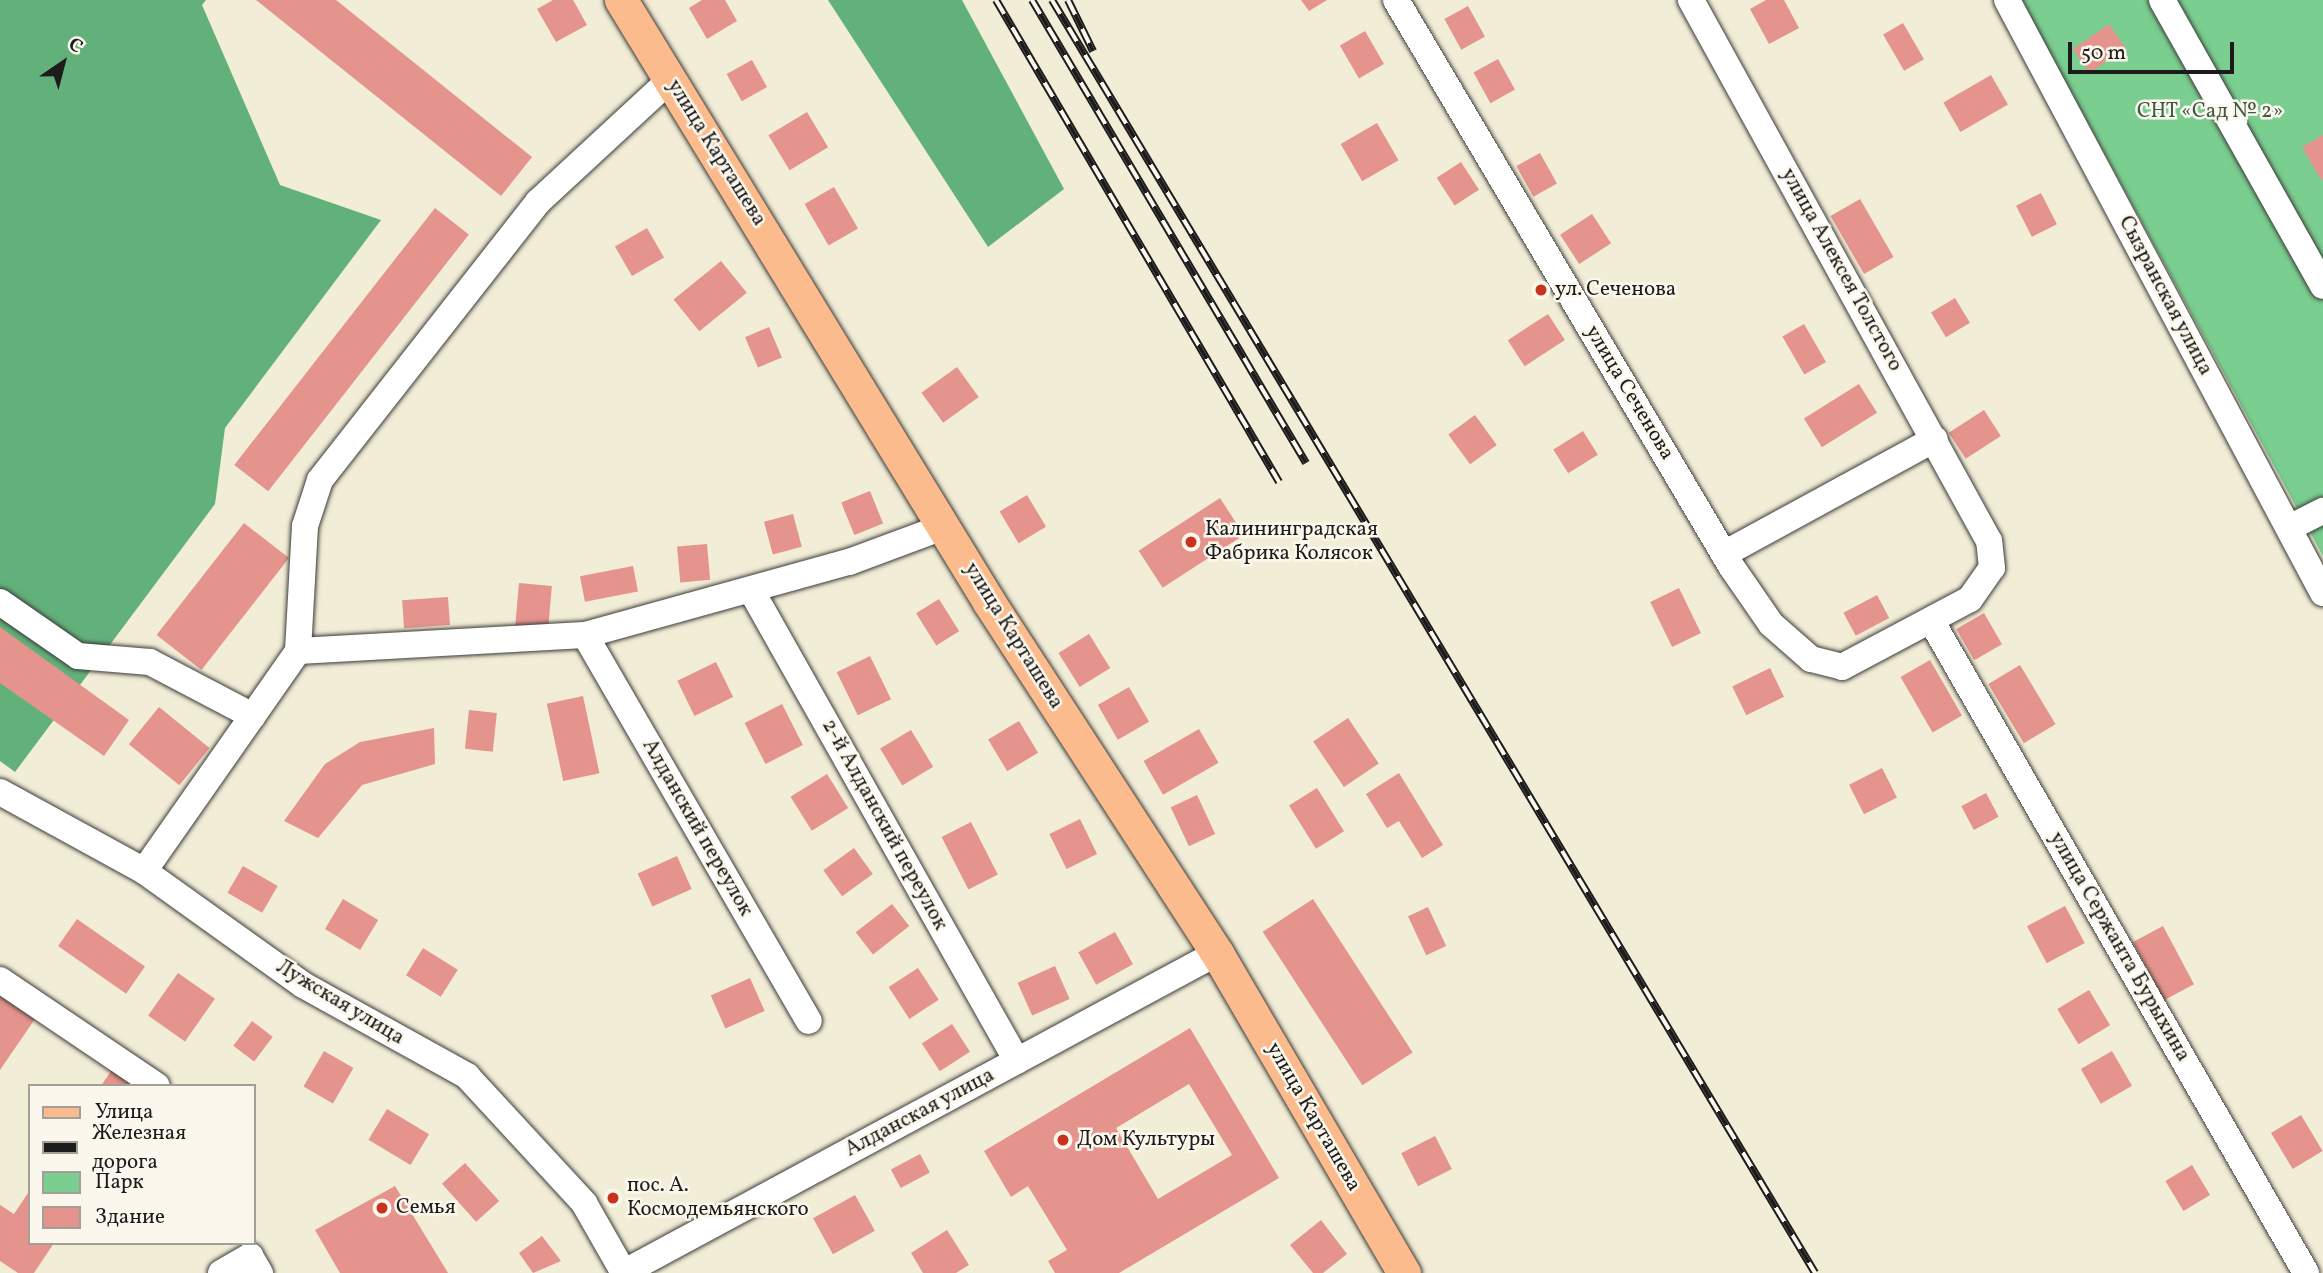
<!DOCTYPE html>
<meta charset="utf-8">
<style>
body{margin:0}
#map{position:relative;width:2323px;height:1273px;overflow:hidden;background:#f2edd7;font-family:Vollkorn,serif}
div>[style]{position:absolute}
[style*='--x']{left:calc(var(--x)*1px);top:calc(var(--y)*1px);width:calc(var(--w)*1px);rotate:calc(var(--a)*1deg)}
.green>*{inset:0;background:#7ace90}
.forest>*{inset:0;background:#63b17a}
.building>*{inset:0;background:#e4948c;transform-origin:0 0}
.roads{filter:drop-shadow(0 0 2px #3c3b38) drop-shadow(0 0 2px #3c3b38)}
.minor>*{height:26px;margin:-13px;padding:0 13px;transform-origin:13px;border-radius:13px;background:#fff}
.major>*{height:33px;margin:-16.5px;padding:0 16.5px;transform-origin:16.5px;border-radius:16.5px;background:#fbbb8c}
.rail>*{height:8px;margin-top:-4px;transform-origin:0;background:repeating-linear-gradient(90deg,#fbf7ec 0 16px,#1c1c1c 0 32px);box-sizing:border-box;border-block:2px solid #1c1c1c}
.dots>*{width:19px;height:19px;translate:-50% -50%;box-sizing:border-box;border:4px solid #fbf7ec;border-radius:50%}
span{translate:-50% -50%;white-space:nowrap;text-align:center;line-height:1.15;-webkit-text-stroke:5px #fbf7ec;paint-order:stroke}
.park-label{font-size:21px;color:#3d5a45}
.street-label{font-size:21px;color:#1c1c1c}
.poi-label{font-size:21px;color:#1c1c1c}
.left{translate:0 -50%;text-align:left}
.legend{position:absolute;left:28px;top:1084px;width:228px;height:161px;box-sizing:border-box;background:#fbf7ec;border:2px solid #a29f99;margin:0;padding:9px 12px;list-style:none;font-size:21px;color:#1c1c1c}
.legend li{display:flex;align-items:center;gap:14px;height:35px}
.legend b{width:35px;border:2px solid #a29f99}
.north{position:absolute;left:28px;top:28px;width:70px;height:70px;-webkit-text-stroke:5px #fbf7ec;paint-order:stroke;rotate:35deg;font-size:19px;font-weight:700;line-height:28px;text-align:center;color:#1c1c1c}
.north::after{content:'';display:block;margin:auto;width:24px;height:32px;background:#1c1c1c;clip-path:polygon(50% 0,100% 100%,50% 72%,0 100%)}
.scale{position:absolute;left:2068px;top:42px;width:166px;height:32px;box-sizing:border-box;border:4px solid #1c1c1c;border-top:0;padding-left:9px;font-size:21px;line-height:24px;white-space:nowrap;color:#1c1c1c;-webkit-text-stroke:5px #fbf7ec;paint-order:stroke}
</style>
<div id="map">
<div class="green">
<div style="clip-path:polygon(2021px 0,2323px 0,2323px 556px)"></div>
</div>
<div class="forest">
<div style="clip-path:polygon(0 0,206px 0,202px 5px,280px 185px,381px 220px,225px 428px,215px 504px,15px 772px,0 761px)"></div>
<div style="clip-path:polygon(828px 0,962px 0,1064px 189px,988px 247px)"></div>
</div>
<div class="building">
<div style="clip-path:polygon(256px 0,336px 0,532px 157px,501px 196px)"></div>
<div style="clip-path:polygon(553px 0,573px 0,587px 25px,556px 42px,537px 9px)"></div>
<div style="clip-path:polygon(702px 0,725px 0,737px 21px,707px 39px,689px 8px)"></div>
<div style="clip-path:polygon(1301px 0,1327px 0,1309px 11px)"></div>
<div style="clip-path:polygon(1766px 0,1784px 0,1799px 28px,1769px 44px,1750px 9px)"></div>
<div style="left:1468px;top:6px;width:35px;height:27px;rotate:61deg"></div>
<div style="left:1903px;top:23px;width:42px;height:23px;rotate:60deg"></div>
<div style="left:2109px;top:24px;width:29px;height:44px;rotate:55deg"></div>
<div style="left:1365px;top:31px;width:38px;height:29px;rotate:60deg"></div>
<div style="left:1498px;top:59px;width:35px;height:28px;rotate:61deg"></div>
<div style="left:752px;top:60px;width:31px;height:29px;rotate:61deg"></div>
<div style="left:1991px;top:75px;width:34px;height:55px;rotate:60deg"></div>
<div style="left:807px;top:112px;width:41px;height:45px;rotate:59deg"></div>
<div style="left:1377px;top:123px;width:43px;height:42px;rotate:60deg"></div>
<div style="clip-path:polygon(2323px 135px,2323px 179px,2321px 180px,2302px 147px)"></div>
<div style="left:1540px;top:153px;width:35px;height:27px;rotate:61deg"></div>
<div style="left:1461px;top:162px;width:33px;height:29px;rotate:57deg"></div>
<div style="left:834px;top:187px;width:48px;height:34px;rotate:60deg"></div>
<div style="left:2041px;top:193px;width:35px;height:28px;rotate:63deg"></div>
<div style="left:1860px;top:199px;width:67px;height:34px;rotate:60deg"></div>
<div style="left:435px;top:208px;width:43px;height:326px;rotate:38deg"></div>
<div style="left:1592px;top:214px;width:35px;height:38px;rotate:57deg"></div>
<div style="left:647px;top:228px;width:34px;height:37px;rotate:60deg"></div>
<div style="left:721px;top:261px;width:41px;height:61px;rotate:51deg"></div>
<div style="left:1955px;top:298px;width:29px;height:28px;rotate:59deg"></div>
<div style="left:1548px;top:314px;width:31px;height:48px;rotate:57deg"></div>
<div style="left:1804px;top:324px;width:44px;height:25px;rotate:60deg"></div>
<div style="left:769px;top:327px;width:33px;height:26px;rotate:67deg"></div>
<div style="left:957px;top:367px;width:37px;height:44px;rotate:54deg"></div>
<div style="left:1859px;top:384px;width:34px;height:65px;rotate:58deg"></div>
<div style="left:1984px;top:410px;width:31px;height:42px;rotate:57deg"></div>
<div style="left:1475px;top:415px;width:37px;height:33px;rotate:54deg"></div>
<div style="left:1583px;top:431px;width:28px;height:35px;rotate:58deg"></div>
<div style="left:870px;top:491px;width:35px;height:31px;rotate:68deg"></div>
<div style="left:1027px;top:495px;width:37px;height:32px;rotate:59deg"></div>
<div style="left:1220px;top:498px;width:44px;height:97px;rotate:57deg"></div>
<div style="left:793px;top:514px;width:34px;height:30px;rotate:75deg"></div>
<div style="left:244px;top:523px;width:57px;height:142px;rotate:38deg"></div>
<div style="left:707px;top:544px;width:36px;height:30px;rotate:85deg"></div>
<div style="left:633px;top:566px;width:26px;height:54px;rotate:79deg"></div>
<div style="left:519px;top:583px;width:33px;height:46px;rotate:5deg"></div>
<div style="left:1679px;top:588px;width:50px;height:32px;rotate:64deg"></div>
<div style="left:1877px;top:595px;width:26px;height:38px;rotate:62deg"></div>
<div style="left:448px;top:597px;width:28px;height:46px;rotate:86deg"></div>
<div style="left:939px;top:599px;width:38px;height:27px;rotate:58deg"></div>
<div style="left:1984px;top:613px;width:36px;height:32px;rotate:60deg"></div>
<div style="clip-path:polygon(0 627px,129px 720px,104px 756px,0 683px)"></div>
<div style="left:1089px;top:634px;width:40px;height:36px;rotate:58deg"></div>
<div style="left:870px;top:656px;width:48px;height:37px;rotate:64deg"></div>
<div style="left:1930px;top:660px;width:64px;height:34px;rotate:60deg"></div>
<div style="left:716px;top:662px;width:39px;height:43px;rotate:64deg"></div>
<div style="left:2020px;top:665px;width:69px;height:37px;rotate:59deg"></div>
<div style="left:1770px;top:668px;width:32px;height:42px;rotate:64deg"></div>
<div style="left:1129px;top:687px;width:40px;height:36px;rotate:60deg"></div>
<div style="left:583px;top:696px;width:79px;height:37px;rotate:78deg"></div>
<div style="left:782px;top:704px;width:46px;height:42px;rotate:63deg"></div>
<div style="left:159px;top:707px;width:65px;height:48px;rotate:39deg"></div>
<div style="left:469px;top:710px;width:28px;height:39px;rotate:6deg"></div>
<div style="left:1348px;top:718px;width:55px;height:42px;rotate:56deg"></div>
<div style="left:1019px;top:721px;width:37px;height:36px;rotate:59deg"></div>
<div style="clip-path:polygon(434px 728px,435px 764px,362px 785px,318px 838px,284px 821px,325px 764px,360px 742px)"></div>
<div style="left:1199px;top:729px;width:39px;height:64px;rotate:60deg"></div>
<div style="left:911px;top:730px;width:43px;height:36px;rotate:59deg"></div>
<div style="left:1882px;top:768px;width:33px;height:37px;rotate:63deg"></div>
<div style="clip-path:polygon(1399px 773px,1443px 845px,1422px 858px,1399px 821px,1387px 828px,1366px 794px)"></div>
<div style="left:827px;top:774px;width:40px;height:43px;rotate:58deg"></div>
<div style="left:1317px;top:788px;width:51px;height:33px;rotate:58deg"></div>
<div style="left:1986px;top:793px;width:27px;height:28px;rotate:62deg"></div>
<div style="left:1197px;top:795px;width:43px;height:29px;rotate:65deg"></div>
<div style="left:1080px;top:819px;width:39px;height:34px;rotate:64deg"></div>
<div style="left:971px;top:822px;width:59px;height:33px;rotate:63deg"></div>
<div style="left:854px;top:848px;width:32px;height:38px;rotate:54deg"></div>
<div style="left:677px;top:856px;width:36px;height:43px;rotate:66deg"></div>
<div style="left:243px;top:866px;width:40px;height:31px;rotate:30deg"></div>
<div style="left:343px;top:899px;width:41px;height:35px;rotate:31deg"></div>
<div style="left:1313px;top:899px;width:183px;height:60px;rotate:57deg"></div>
<div style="left:892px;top:904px;width:28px;height:46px;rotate:52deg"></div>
<div style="left:2065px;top:906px;width:42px;height:43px;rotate:62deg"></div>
<div style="left:1428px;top:907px;width:43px;height:22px;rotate:65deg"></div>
<div style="left:77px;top:919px;width:83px;height:33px;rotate:35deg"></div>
<div style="left:2163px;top:926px;width:66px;height:34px;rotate:62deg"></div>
<div style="left:1115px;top:932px;width:37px;height:42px;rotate:61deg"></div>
<div style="left:423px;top:948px;width:41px;height:32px;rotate:32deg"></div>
<div style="left:1055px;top:966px;width:36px;height:41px;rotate:66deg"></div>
<div style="left:918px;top:968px;width:38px;height:35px;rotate:57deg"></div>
<div style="left:178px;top:973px;width:45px;height:52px;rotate:35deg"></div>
<div style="left:750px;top:978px;width:36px;height:43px;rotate:66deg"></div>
<div style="left:2089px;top:990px;width:41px;height:37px;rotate:59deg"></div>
<div style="clip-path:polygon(0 992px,37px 1016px,0 1070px)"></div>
<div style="left:252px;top:1021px;width:26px;height:31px;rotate:37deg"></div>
<div style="left:952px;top:1024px;width:33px;height:36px;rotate:57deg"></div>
<div style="clip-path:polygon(evenodd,1190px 1028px,1279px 1178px,1119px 1273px,1055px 1273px,1048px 1261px,1067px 1250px,1028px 1186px,1011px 1197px,984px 1151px,1190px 1028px,1189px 1084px,1232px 1155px,1158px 1199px,1116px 1128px,1189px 1084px)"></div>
<div style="left:324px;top:1051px;width:34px;height:41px;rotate:30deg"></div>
<div style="left:2112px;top:1051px;width:40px;height:36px;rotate:60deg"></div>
<div style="clip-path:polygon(113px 1068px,140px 1086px,101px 1086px)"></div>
<div style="left:387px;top:1109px;width:49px;height:36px;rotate:31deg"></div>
<div style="left:2301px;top:1115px;width:42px;height:35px;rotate:59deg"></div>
<div style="left:1435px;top:1136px;width:37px;height:38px;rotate:63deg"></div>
<div style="left:920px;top:1154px;width:21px;height:33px;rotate:62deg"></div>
<div style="left:465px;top:1163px;width:51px;height:31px;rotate:48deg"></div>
<div style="left:2192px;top:1165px;width:35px;height:31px;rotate:59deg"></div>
<div style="clip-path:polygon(395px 1186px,448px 1273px,340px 1273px,315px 1230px)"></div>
<div style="clip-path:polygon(30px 1190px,30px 1243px,54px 1243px,34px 1273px,18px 1273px,0 1261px,0 1205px,14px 1214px)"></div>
<div style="left:855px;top:1195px;width:41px;height:48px;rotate:61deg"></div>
<div style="clip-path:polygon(1321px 1220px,1347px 1254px,1323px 1273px,1313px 1273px,1290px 1245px)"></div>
<div style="clip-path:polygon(947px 1230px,969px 1265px,956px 1273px,923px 1273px,911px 1253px)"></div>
<div style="clip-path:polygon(542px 1236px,561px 1261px,533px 1273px,519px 1253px)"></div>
</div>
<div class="roads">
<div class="minor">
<div style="--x:1396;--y:0;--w:658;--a:59.38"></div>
<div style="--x:1731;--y:566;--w:70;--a:55.4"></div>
<div style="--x:1771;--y:624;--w:53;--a:41.2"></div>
<div style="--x:1811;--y:659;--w:32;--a:14"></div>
<div style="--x:1842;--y:667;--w:145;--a:-28"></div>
<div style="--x:1970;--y:599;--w:38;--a:-55"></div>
<div style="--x:1992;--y:568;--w:27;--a:-96"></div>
<div style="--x:1989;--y:541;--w:618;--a:-118.85"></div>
<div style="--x:2007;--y:0;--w:672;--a:61.95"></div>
<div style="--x:2162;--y:0;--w:328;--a:60.6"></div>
<div style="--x:2289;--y:528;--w:38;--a:-27"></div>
<div style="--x:1724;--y:554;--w:240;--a:-28.6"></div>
<div style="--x:751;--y:590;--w:541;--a:60.54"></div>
<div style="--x:0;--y:602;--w:95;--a:34.7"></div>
<div style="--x:78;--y:656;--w:72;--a:4.8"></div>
<div style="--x:150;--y:662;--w:116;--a:27.7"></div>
<div style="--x:1932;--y:622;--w:751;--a:60.12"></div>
<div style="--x:585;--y:635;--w:446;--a:59.9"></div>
<div style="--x:298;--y:651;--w:125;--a:-86.8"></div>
<div style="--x:305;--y:526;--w:48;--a:-71.9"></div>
<div style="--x:320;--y:480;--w:353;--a:-51.9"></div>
<div style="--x:538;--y:202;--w:181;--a:-42.8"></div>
<div style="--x:0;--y:792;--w:164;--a:28.7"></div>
<div style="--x:144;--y:871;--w:196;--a:35.6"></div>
<div style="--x:303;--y:985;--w:188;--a:29"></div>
<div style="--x:467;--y:1076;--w:173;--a:47.3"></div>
<div style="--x:584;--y:1203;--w:81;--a:60.3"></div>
<div style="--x:144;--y:871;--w:269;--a:-55"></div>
<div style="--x:298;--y:651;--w:287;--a:-3.2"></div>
<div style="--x:585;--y:635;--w:274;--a:-15.5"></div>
<div style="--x:849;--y:562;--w:103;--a:-20.4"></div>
<div style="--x:0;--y:980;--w:189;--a:34"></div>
<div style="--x:221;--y:1273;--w:34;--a:-30"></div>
<div style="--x:250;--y:1256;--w:20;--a:60"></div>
<div style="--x:623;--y:1273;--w:675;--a:-28.31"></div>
</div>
<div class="major">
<div style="--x:621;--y:0;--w:706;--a:58.56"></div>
<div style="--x:989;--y:602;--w:419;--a:57"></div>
<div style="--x:1217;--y:953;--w:371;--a:59.7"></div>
</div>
</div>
<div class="rail">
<div style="--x:996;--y:0;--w:559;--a:59.58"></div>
<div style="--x:1032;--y:0;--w:538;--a:59.38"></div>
<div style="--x:1052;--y:0;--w:1484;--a:59.06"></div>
<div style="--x:1068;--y:0;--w:57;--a:63.9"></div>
</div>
<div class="dots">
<div style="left:1541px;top:290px;background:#c8321e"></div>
<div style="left:1191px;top:542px;background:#c8321e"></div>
<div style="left:1063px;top:1140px;background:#c8321e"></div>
<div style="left:613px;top:1198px;background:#c8321e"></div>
<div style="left:382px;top:1208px;background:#c8321e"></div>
</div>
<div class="park-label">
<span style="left:2210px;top:112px">СНТ «Сад № 2»</span>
</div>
<div class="street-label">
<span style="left:716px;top:153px;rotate:58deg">улица Карташева</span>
<span style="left:1841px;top:270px;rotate:61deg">улица Алексея Толстого</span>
<span style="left:2165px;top:296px;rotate:62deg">Сызранская улица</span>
<span style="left:1629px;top:393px;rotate:59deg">улица Сеченова</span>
<span style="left:1013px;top:636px;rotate:58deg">улица Карташева</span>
<span style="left:884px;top:825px;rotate:61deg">2-й Алданский переулок</span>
<span style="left:697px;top:828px;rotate:60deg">Алданский переулок</span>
<span style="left:2119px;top:947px;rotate:60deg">улица Сержанта Бурыхина</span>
<span style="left:340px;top:1003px;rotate:31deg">Лужская улица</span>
<span style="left:920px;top:1113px;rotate:-28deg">Алданская улица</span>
<span style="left:1313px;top:1117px;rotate:60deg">улица Карташева</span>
</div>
<div class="poi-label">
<span class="left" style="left:1555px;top:290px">ул. Сеченова</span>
<span class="left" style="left:1205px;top:542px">Калининградская<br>Фабрика Колясок</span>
<span class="left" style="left:1077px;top:1140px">Дом Культуры</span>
<span class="left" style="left:627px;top:1198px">пос. А.<br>Космодемьянского</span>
<span class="left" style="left:396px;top:1208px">Семья</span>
</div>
<ul class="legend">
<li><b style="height:9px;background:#fbbb8c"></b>Улица</li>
<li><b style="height:9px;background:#1c1c1c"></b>Железная дорога</li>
<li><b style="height:19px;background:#7ace90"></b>Парк</li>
<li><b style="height:19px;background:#e4948c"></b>Здание</li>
</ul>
<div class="north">С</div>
<div class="scale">50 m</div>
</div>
